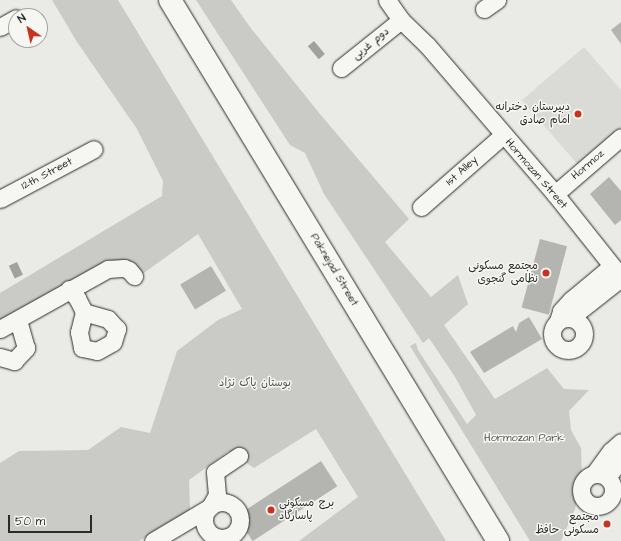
<!DOCTYPE html>
<meta charset="utf-8">
<style>
body{margin:0}
#map{position:relative;width:621px;height:541px;overflow:hidden;background:#eaeae6;font-family:"Architects Daughter","Playpen Sans Arabic",sans-serif}
div>[style]{position:absolute}
[style*='--x']{left:calc(var(--x)*1px);top:calc(var(--y)*1px);width:calc(var(--w)*1px);rotate:calc(var(--a)*1deg)}
.built>*{inset:0;background:#dadad6}
.green>*{inset:0;background:#cacac7}
.water>*{inset:0;background:#a1a19e;transform-origin:0 0}
.building>*{inset:0;background:#b4b4b1;transform-origin:0 0}
.roads{filter:drop-shadow(0 0 1px #2b2b2b) drop-shadow(0 0 1px #2b2b2b)}
.minor>*{height:17px;margin:-8.5px;padding:0 8.5px;transform-origin:8.5px;border-radius:8.5px;background:#f6f6f2}
.minor>.ring{margin:-8.5px;padding:0;box-sizing:content-box;background:none;border:17px solid #f6f6f2;border-radius:50%}
.major>*{height:22px;margin:-11px;padding:0 11px;transform-origin:11px;border-radius:11px;background:#f6f6f2}
.dots>*{width:11px;height:11px;translate:-50% -50%;box-sizing:border-box;border:2px solid #f6f6f2;border-radius:50%}
span{translate:-50% -50%;white-space:nowrap;text-align:center;line-height:1.15;-webkit-text-stroke:3px #f6f6f2;paint-order:stroke}
.street-label{font-size:11px;color:#2b2b2b}
.poi-label{font-size:11px;color:#2b2b2b}
.right{translate:-100% -50%;text-align:right}
.left{translate:0 -50%;text-align:left}
.park-label{font-size:11px;color:#535352}
.north{position:absolute;left:8px;top:8px;width:40px;height:40px;box-sizing:border-box;background:#f6f6f2;border:1px solid #a5a5a2;border-radius:50%;rotate:326deg;font-size:11px;font-weight:700;line-height:16px;text-align:center;color:#2b2b2b}
.north::after{content:'';display:block;margin:auto;width:14px;height:18px;background:#c8321e;clip-path:polygon(50% 0,100% 100%,50% 72%,0 100%)}
.scale{position:absolute;left:8px;top:515px;width:84px;height:18px;box-sizing:border-box;border:2px solid #2b2b2b;border-top:0;padding-left:5px;font-size:12px;line-height:14px;white-space:nowrap;color:#2b2b2b;-webkit-text-stroke:3px #f6f6f2;paint-order:stroke}
</style>
<div id="map">
<div class="built">
<div style="clip-path:polygon(584px 47px,621px 90px,621px 128px,578px 165px,522px 100px)"></div>
</div>
<div class="green">
<div style="clip-path:polygon(52px 0,118px 0,446px 541px,299px 541px,358px 497px,316px 429px,254px 468px,229px 451px,189px 480px,190px 510px,139px 541px,0 541px,0 463px,19px 451px,88px 450px,121px 427px,150px 433px,177px 351px,218px 320px,242px 309px,198px 234px,141px 275px,125px 263px,108px 260px,0 322px,0 293px,162px 196px,163px 181px,137px 129px,77px 42px)"></div>
<div style="clip-path:polygon(196px 0,231px 0,250px 27px,320px 114px,409px 219px,385px 242px,431px 297px,458px 275px,468px 304px,444px 325px,495px 399px,547px 368px,564px 389px,589px 390px,569px 411px,571px 430px,581px 448px,582px 478px,575px 509px,561px 541px,530px 541px,410px 346px,416px 343px,418px 350px,467px 424px,476px 415px,455px 377px,429px 338px,423px 343px,324px 194px,305px 153px,290px 145px)"></div>
</div>
<div class="water">
<div style="left:314px;top:41px;width:17px;height:8px;rotate:50deg"></div>
<div style="left:17px;top:262px;width:14px;height:9px;rotate:65deg"></div>
</div>
<div class="building">
<div style="clip-path:polygon(621px 22px,621px 44px,611px 30px)"></div>
<div style="clip-path:polygon(609px 177px,621px 191px,621px 220px,615px 225px,590px 194px)"></div>
<div style="left:540px;top:239px;width:28px;height:71px;rotate:15deg"></div>
<div style="left:211px;top:266px;width:29px;height:36px;rotate:59deg"></div>
<div style="clip-path:polygon(529px 317px,542px 339px,484px 373px,470px 352px,513px 326px,516px 332px,519px 323px)"></div>
<div style="left:321px;top:461px;width:30px;height:101px;rotate:57deg"></div>
</div>
<div class="roads">
<div class="minor">
<div style="--x:387;--y:0;--w:24;--a:55"></div>
<div style="--x:401;--y:20;--w:36;--a:44"></div>
<div style="--x:427;--y:45;--w:196;--a:49.3"></div>
<div style="--x:555;--y:194;--w:106;--a:51.5"></div>
<div style="--x:484;--y:9;--w:16;--a:-35"></div>
<div style="--x:0;--y:27;--w:18;--a:-29"></div>
<div style="--x:341;--y:68;--w:77;--a:-38.7"></div>
<div style="--x:555;--y:194;--w:87;--a:-40.8"></div>
<div style="--x:0;--y:199;--w:106;--a:-28"></div>
<div style="--x:421;--y:207;--w:109;--a:-41.3"></div>
<div style="--x:69;--y:289;--w:12;--a:48"></div>
<div style="--x:77;--y:298;--w:16;--a:63"></div>
<div style="--x:84;--y:312;--w:21;--a:104"></div>
<div style="--x:79;--y:332;--w:16;--a:79"></div>
<div style="--x:82;--y:348;--w:15;--a:11"></div>
<div style="--x:97;--y:351;--w:18;--a:-29"></div>
<div style="--x:113;--y:342;--w:14;--a:-73"></div>
<div style="--x:117;--y:329;--w:13;--a:-132"></div>
<div style="--x:108;--y:319;--w:25;--a:-164"></div>
<div class="ring" style="left:552px;top:318px;width:15px;height:15px"></div>
<div style="--x:570;--y:318;--w:65;--a:-38.1"></div>
<div style="--x:558;--y:321;--w:10;--a:-73"></div>
<div style="--x:561;--y:311;--w:15;--a:-48"></div>
<div style="--x:571;--y:300;--w:53;--a:-39.7"></div>
<div style="--x:0;--y:329;--w:124;--a:-29.1"></div>
<div style="--x:108;--y:269;--w:16;--a:-4"></div>
<div style="--x:124;--y:268;--w:5;--a:22"></div>
<div style="--x:129;--y:270;--w:8;--a:50"></div>
<div style="--x:0;--y:357;--w:15;--a:16"></div>
<div style="--x:14;--y:361;--w:18;--a:-47"></div>
<div style="--x:26;--y:348;--w:29;--a:-106"></div>
<div class="ring" style="left:581px;top:474px;width:15px;height:15px"></div>
<div style="--x:594;--y:474;--w:29;--a:-54"></div>
<div style="--x:611;--y:451;--w:13;--a:-42"></div>
<div style="--x:607;--y:477;--w:22;--a:-51"></div>
<div class="ring" style="left:204px;top:502px;width:19px;height:19px"></div>
<div style="--x:153;--y:541;--w:66;--a:-30.8"></div>
<div style="--x:210;--y:507;--w:14;--a:-60"></div>
<div style="--x:217;--y:495;--w:23;--a:-95"></div>
<div style="--x:215;--y:472;--w:29;--a:-34"></div>
</div>
<div class="major">
<div style="--x:170;--y:0;--w:633;--a:58.77"></div>
</div>
</div>
<div class="dots">
<div style="left:578px;top:114px;background:#c8321e"></div>
<div style="left:546px;top:273px;background:#c8321e"></div>
<div style="left:271px;top:510px;background:#c8321e"></div>
<div style="left:607px;top:524px;background:#c8321e"></div>
</div>
<div class="street-label">
<span style="left:371px;top:44px;rotate:-39deg">دوم غربی</span>
<span style="left:588px;top:165px;rotate:-41deg">Hormoz</span>
<span style="left:462px;top:171px;rotate:-42deg">1st Alley</span>
<span style="left:47px;top:174px;rotate:-28deg">12th Street</span>
<span style="left:536px;top:174px;rotate:49deg">Hormozan Street</span>
<span style="left:334px;top:270px;rotate:59deg">Paknejad Street</span>
</div>
<div class="poi-label">
<span class="right" style="left:570px;top:114px">دبیرستان دخترانه<br>امام صادق</span>
<span class="right" style="left:538px;top:273px">مجتمع مسکونی<br>نظامی گنجوی</span>
<span class="left" style="left:279px;top:510px">برج مسکونی<br>پاسارگاد</span>
<span class="right" style="left:599px;top:524px">مجتمع<br>مسکونی حافظ</span>
</div>
<div class="park-label">
<span style="left:255px;top:383px">بوستان پاک نژاد</span>
<span style="left:524px;top:438px">Hormozan Park</span>
</div>
<div class="north">N</div>
<div class="scale">50 m</div>
</div>
